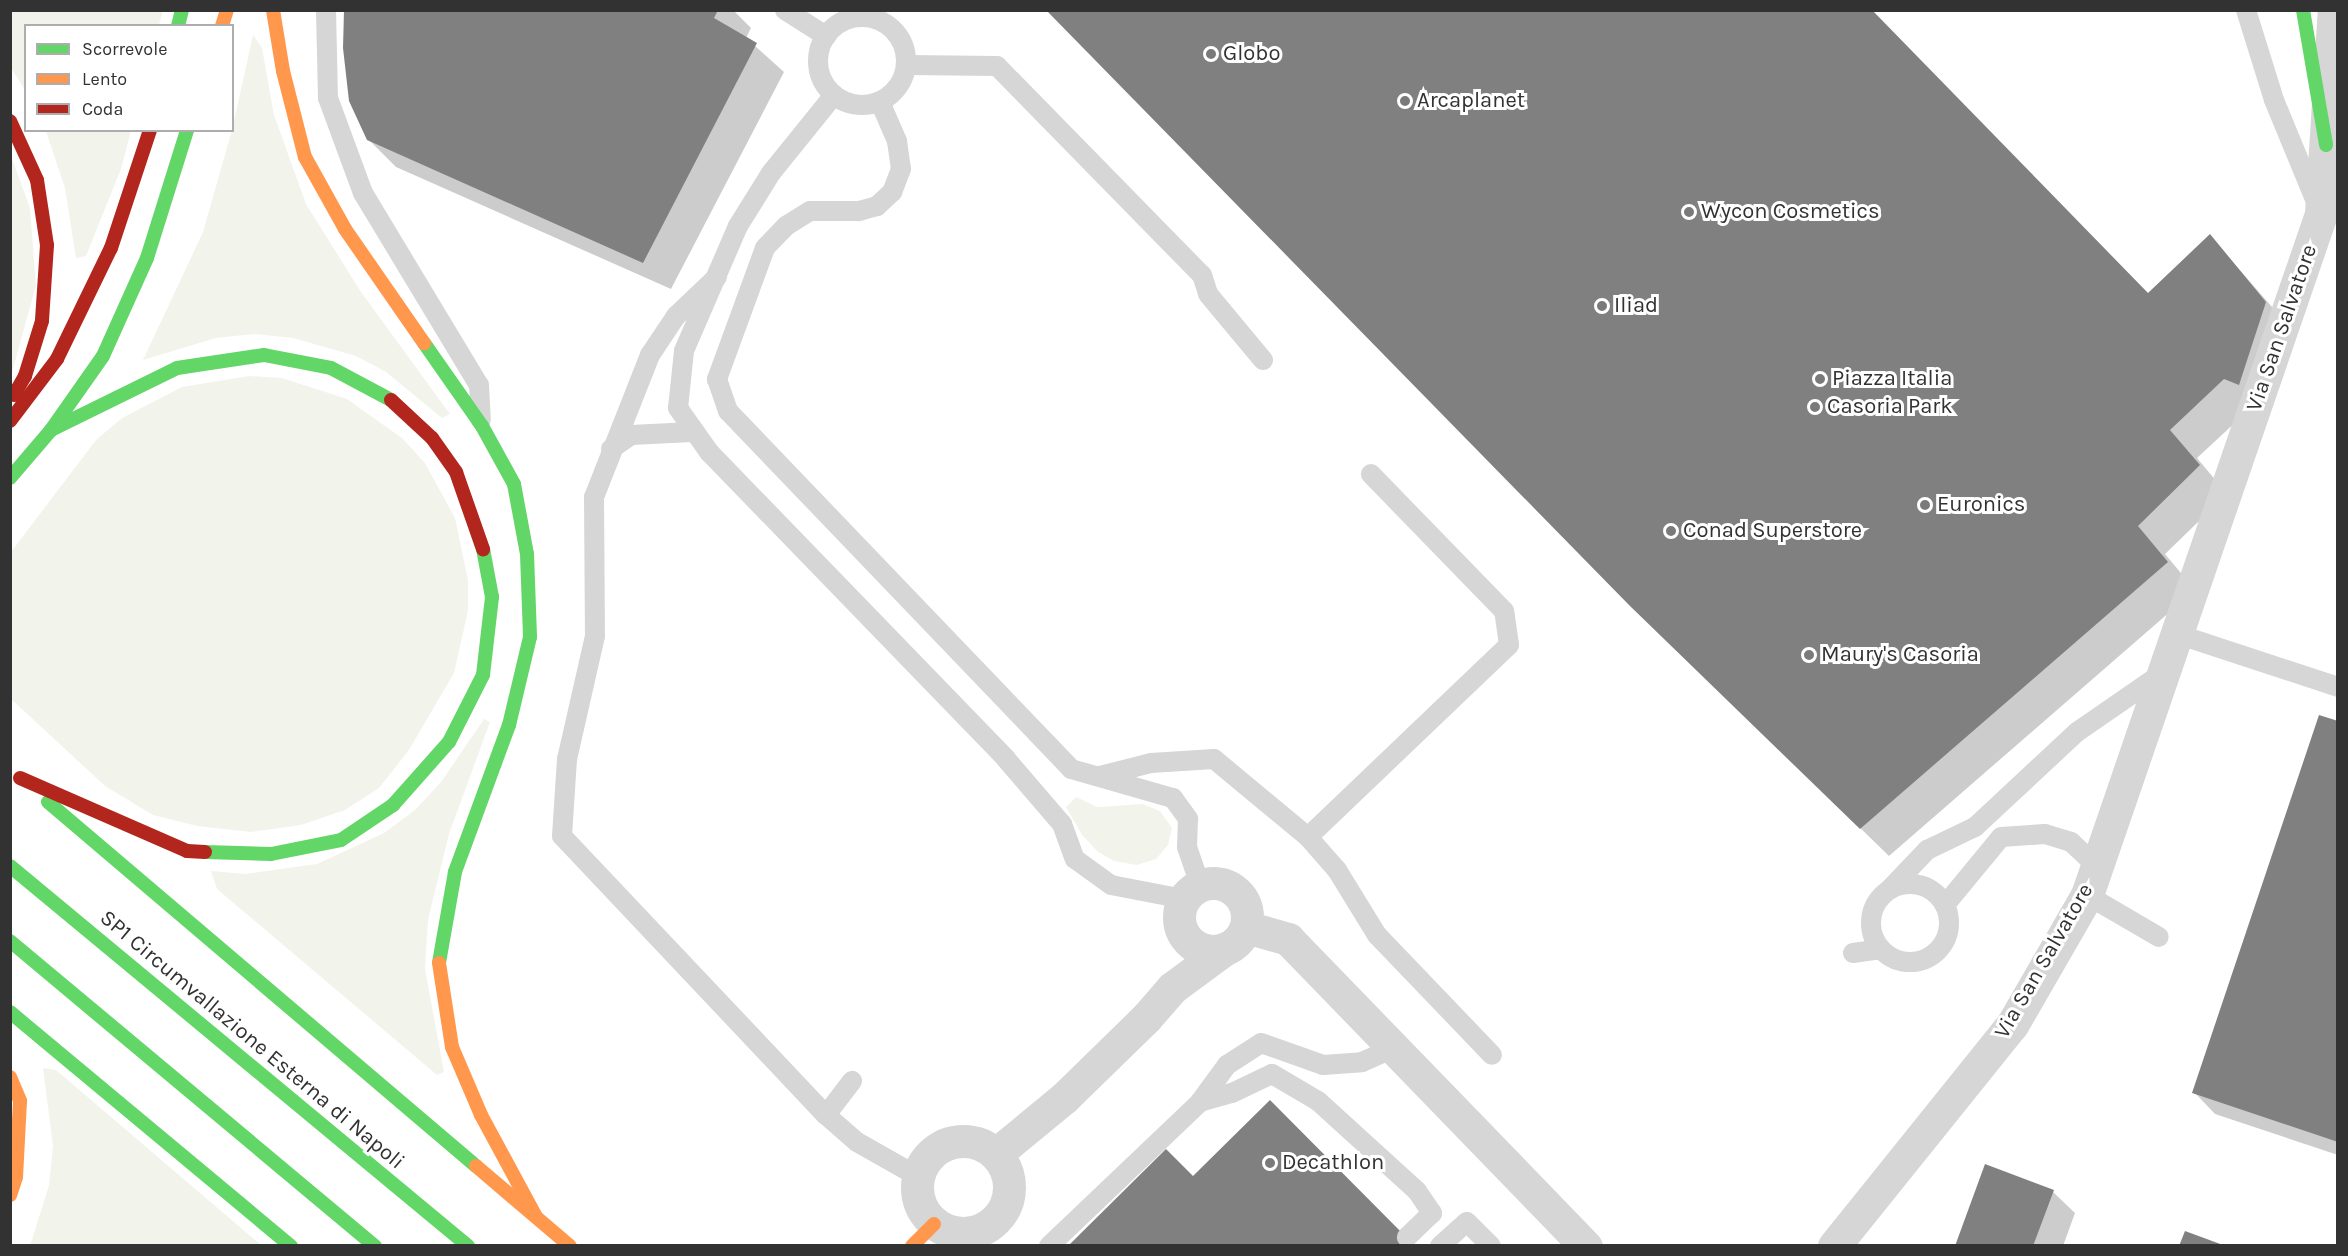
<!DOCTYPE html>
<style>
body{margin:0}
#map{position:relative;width:2348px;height:1256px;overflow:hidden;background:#fff;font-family:Karla,sans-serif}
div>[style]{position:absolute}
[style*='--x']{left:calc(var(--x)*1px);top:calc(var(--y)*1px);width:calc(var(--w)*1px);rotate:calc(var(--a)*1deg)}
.green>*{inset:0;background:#f2f4ec}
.shadow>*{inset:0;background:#0003}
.building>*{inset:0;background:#808080}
.lane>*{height:20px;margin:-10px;padding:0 10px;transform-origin:10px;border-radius:10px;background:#d6d6d6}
.lane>.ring{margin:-10px;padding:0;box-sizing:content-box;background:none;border:20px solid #d6d6d6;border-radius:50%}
.street>*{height:33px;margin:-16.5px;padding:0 16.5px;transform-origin:16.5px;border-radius:16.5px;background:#d6d6d6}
.street>.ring{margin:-16.5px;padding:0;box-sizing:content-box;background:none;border:33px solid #d6d6d6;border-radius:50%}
.fast>*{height:14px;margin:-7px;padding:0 7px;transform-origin:7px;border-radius:7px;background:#63d668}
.slow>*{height:14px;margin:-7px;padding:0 7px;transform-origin:7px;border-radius:7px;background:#ff974d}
.jam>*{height:14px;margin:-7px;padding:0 7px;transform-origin:7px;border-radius:7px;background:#b3261e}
.dots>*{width:16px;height:16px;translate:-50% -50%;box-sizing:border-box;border:3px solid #fff;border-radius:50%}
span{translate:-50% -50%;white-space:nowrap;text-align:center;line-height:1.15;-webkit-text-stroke:6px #fff;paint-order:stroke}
.poi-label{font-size:22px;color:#323232}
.left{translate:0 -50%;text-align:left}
.street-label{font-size:22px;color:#323232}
.frame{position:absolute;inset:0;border:12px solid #323232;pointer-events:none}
.legend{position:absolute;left:24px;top:24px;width:210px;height:108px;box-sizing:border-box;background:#fff;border:2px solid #adadad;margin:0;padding:8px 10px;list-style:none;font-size:18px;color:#323232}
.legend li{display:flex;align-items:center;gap:12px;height:30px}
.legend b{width:30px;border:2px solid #adadad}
</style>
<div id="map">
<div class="green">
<div style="clip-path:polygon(10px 11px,11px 10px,163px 11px,159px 25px,26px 26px,25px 90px,11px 68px)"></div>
<div style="clip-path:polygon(253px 35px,262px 48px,274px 115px,306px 204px,361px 292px,450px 414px,442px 418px,386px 372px,356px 356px,293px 338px,254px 334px,216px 338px,143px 360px,203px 232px,232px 130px)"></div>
<div style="clip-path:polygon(46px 131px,131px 131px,121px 169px,86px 256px,76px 258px,65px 188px)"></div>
<div style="clip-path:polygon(10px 153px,30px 208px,36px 285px,10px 380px)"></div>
<div style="clip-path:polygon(249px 376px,282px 378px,347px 399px,402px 438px,425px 463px,455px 518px,468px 580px,468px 611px,454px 673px,409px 750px,379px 788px,345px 810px,301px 825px,251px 832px,197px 826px,153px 815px,105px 786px,10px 698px,11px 552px,96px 440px,122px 418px,182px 387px)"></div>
<div style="clip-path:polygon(484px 719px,490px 722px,449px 834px,428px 920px,425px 969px,444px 1072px,437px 1075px,217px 889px,211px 871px,246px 874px,317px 864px,384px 833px,415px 810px,441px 782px)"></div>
<div style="clip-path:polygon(1076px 797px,1097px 807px,1143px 804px,1160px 811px,1172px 828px,1168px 845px,1156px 859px,1137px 865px,1114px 861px,1098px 852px,1082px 835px,1066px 807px)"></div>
<div style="clip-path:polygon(43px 1068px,56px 1070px,261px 1245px,30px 1246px,49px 1185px,53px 1146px)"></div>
</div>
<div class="shadow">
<div style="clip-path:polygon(346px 10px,733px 10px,751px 28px,746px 38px,784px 72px,671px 289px,396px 167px,368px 139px)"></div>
<div style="clip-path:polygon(2210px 236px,2293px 331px,2253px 406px,2197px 458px,2227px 494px,2165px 554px,2195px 590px,1889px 856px,1659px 632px,2149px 294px)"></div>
<div style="clip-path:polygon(2338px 723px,2338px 1155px,2215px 1114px,2194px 1092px)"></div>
<div style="clip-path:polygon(2053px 1192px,2075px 1213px,2063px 1246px,1956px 1246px)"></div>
</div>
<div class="building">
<div style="clip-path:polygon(344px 10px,718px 10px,714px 18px,757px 43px,643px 263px,367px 140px,349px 101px,343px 48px)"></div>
<div style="clip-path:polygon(1046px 10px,1872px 10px,2148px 293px,2210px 234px,2266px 302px,2239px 385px,2224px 379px,2170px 430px,2200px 465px,2138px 526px,2168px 562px,1860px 829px,1629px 605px)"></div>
<div style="clip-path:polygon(2319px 715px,2338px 721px,2338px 1142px,2192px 1093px)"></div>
<div style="clip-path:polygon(1270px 1100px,1415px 1246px,1068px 1246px,1166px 1149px,1193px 1176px)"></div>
<div style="clip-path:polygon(1985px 1164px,2054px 1190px,2033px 1246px,1955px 1246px)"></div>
<div style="clip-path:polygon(2185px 1231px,2223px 1245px,2223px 1246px,2179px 1246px)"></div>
</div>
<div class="lane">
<div style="--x:326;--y:10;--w:88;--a:88.7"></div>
<div style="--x:328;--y:98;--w:101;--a:69.8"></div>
<div style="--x:363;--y:193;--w:224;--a:58.9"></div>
<div style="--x:479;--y:385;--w:35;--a:87"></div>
<div style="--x:785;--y:10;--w:49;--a:32.4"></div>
<div style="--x:2246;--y:10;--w:94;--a:72.7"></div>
<div style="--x:2274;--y:100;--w:110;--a:67.6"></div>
<div class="ring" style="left:818px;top:17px;width:68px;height:68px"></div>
<div style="--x:906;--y:65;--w:91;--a:0.6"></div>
<div style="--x:997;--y:66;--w:293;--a:45.6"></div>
<div style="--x:1202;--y:275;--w:20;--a:72"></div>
<div style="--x:1208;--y:294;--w:86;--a:50.2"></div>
<div style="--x:834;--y:95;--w:100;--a:128.9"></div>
<div style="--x:771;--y:173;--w:62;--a:121.9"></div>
<div style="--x:738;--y:226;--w:136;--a:113.4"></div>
<div style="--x:684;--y:351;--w:57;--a:96"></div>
<div style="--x:678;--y:408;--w:54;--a:54.8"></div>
<div style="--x:709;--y:452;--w:427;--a:45.9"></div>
<div style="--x:1006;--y:759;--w:86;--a:49.3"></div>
<div style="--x:1062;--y:824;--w:37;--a:70"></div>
<div style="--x:1075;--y:859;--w:44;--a:35.8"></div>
<div style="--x:1111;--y:885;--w:74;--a:10.9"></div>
<div style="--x:880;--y:102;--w:43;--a:66.4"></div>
<div style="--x:897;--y:141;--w:28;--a:82"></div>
<div style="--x:901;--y:169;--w:25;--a:111"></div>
<div style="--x:892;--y:192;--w:21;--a:137"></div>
<div style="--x:877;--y:206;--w:19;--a:164"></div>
<div style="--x:859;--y:211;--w:49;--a:180"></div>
<div style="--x:810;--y:211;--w:28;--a:148"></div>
<div style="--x:786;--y:226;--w:30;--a:134"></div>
<div style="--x:765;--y:248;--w:140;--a:110.1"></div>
<div style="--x:717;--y:379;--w:34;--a:71"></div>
<div style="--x:728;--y:411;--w:496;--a:46.2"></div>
<div style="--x:1071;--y:769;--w:106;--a:15.9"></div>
<div style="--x:1173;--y:798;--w:26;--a:54"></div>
<div style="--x:1188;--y:819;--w:28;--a:92"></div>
<div style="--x:1187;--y:847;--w:40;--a:71.1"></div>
<div style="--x:717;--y:277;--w:57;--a:136.4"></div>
<div style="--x:676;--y:316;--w:47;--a:123.7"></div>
<div style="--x:650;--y:355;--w:153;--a:111.5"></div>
<div style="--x:594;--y:497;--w:139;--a:89.6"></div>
<div style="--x:595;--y:636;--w:126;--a:102.8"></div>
<div style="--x:567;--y:759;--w:77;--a:93.7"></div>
<div style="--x:562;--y:836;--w:384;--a:46.6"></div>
<div style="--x:826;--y:1115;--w:41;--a:41.1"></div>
<div style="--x:857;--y:1142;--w:69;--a:29.5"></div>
<div style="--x:611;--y:449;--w:24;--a:-35"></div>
<div style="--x:631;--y:435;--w:61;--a:-2.8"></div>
<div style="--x:2177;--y:634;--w:169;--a:18.2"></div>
<div style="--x:1100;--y:776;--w:53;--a:-14.3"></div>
<div style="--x:1151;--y:763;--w:63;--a:-3.6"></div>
<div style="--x:1214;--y:759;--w:122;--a:39.7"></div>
<div style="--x:1308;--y:837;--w:278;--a:-43.7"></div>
<div style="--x:1509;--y:645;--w:34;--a:-98"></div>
<div style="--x:1504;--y:611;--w:191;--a:-134.2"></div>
<div style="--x:1308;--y:837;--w:44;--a:48.7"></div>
<div style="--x:1337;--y:870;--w:76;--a:58.4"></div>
<div style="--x:1377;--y:935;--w:166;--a:46.2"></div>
<div class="ring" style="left:1871px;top:884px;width:58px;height:58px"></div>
<div style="--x:1890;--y:889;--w:54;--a:-46.5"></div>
<div style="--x:1927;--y:850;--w:53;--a:-25.6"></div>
<div style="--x:1975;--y:827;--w:139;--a:-43"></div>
<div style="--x:2077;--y:732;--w:102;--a:-34.6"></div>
<div style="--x:2087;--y:895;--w:83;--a:30.3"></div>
<div style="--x:1945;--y:905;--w:88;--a:-50.5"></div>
<div style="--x:2001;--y:837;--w:44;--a:-3.9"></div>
<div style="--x:2045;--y:834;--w:27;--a:17"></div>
<div style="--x:2071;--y:842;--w:35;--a:43"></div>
<div style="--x:1853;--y:953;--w:28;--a:-8"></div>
<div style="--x:1200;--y:1102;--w:33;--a:-16"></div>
<div style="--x:1232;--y:1093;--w:44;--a:-25.4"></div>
<div style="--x:1272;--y:1074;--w:53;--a:30.4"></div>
<div style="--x:1318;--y:1101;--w:134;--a:42.3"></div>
<div style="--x:1417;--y:1191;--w:27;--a:56"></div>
<div style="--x:1432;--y:1213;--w:35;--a:136"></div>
<div style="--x:826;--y:1115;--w:43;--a:-52.6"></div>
<div style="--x:1049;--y:1246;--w:209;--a:-43.6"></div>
<div style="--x:1200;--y:1102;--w:46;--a:-53.9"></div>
<div style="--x:1227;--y:1065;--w:40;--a:-32.9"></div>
<div style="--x:1261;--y:1043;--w:66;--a:19.5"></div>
<div style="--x:1323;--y:1065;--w:39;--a:-4"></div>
<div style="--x:1362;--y:1062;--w:35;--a:-24"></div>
<div style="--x:1440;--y:1246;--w:36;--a:-42"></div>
<div style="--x:1467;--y:1222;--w:34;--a:45"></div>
</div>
<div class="street">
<div class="ring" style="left:1179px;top:883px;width:35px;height:35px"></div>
<div style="--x:1246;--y:927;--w:44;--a:15.9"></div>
<div style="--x:1288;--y:939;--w:428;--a:45.9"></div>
<div class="ring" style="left:917px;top:1141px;width:59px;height:59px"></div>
<div style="--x:996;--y:1154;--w:88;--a:-39.5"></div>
<div style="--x:1064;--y:1098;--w:115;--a:-44.3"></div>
<div style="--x:1146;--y:1018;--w:40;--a:-49"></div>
<div style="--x:1172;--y:988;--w:67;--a:-36.5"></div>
<div style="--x:1834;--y:1246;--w:284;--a:-51.2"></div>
<div style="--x:2012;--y:1025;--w:150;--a:-60"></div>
<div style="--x:2087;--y:895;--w:720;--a:-71.04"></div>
<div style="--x:2321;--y:214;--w:204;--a:-86.4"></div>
</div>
<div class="fast">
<div style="--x:2303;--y:10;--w:137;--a:80.3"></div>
<div style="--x:178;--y:26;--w:16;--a:-76"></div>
<div style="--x:424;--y:343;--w:101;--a:55.1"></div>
<div style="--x:482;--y:426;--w:66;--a:61.1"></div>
<div style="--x:514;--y:484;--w:71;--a:79.5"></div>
<div style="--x:527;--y:554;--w:83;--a:87.9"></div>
<div style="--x:530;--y:637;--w:90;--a:103.4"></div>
<div style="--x:509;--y:725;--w:157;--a:110.2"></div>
<div style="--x:455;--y:872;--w:92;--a:100"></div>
<div style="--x:51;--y:430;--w:140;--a:-26.2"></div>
<div style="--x:177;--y:368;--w:88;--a:-8.5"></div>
<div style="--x:264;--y:355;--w:68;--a:11"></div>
<div style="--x:331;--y:368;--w:68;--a:28.1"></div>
<div style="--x:10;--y:478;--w:63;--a:-49.5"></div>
<div style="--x:51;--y:430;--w:90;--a:-54.9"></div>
<div style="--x:103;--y:356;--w:107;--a:-65.8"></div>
<div style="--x:147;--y:258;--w:134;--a:-72.6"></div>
<div style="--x:48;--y:802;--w:562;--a:40.38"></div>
<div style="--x:205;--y:852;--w:66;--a:1.7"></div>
<div style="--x:271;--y:854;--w:71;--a:-11.3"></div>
<div style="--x:341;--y:840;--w:63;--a:-33.9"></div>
<div style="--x:393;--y:805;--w:84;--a:-48.4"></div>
<div style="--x:449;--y:742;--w:75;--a:-63.1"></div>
<div style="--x:483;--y:675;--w:79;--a:-83.4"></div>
<div style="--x:492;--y:597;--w:49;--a:-100.6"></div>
<div style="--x:10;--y:866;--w:595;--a:39.68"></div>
<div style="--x:10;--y:941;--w:476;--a:39.9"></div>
<div style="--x:10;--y:1012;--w:366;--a:39.8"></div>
</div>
<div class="slow">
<div style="--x:273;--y:10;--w:62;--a:80.7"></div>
<div style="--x:283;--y:71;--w:89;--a:75.7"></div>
<div style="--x:305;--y:157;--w:82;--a:60.9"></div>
<div style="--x:345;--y:229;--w:139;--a:55.3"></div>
<div style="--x:222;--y:26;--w:17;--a:-73"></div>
<div style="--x:439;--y:963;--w:85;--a:81.2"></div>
<div style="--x:452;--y:1047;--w:74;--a:66.9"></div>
<div style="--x:481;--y:1115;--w:114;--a:61.6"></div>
<div style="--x:10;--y:1077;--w:26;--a:67"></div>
<div style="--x:20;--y:1101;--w:76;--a:93"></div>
<div style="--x:16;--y:1177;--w:19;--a:108"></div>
<div style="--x:476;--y:1166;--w:123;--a:40.4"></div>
<div style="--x:912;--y:1246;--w:31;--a:-45"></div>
</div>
<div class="jam">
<div style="--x:10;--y:121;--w:65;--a:65.4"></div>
<div style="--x:37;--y:180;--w:66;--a:81.3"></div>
<div style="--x:47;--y:245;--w:76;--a:93.8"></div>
<div style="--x:42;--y:321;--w:58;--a:107.2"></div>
<div style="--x:25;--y:376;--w:22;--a:120"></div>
<div style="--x:391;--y:400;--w:56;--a:42.8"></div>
<div style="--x:432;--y:438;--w:42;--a:54.8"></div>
<div style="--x:456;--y:472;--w:82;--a:70.7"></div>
<div style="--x:10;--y:421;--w:78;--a:-52.8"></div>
<div style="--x:57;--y:359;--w:123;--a:-64.1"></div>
<div style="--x:111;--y:248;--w:124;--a:-71.7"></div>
<div style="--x:20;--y:778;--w:182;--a:23.6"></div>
<div style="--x:187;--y:851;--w:18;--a:3"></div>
</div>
<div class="dots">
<div style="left:1211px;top:54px;background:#7a7a7a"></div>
<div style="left:1405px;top:101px;background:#7a7a7a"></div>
<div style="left:1689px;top:212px;background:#7a7a7a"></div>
<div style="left:1602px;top:306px;background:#7a7a7a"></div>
<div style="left:1820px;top:379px;background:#7a7a7a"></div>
<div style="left:1815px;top:407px;background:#7a7a7a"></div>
<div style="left:1925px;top:505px;background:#7a7a7a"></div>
<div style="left:1671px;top:531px;background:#7a7a7a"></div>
<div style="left:1809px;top:655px;background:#7a7a7a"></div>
<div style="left:1270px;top:1163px;background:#7a7a7a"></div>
</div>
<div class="poi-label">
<span class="left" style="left:1223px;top:54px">Globo</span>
<span class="left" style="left:1417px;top:101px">Arcaplanet</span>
<span class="left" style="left:1701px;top:212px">Wycon Cosmetics</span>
<span class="left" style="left:1614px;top:306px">Iliad</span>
<span class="left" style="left:1832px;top:379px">Piazza Italia</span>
<span class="left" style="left:1827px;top:407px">Casoria Park</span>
<span class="left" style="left:1937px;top:505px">Euronics</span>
<span class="left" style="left:1683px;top:531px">Conad Superstore</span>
<span class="left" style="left:1821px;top:655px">Maury's Casoria</span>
<span class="left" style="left:1282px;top:1163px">Decathlon</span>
</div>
<div class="street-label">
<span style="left:2282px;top:328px;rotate:-71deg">Via San Salvatore</span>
<span style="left:2044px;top:961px;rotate:-60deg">Via San Salvatore</span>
<span style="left:252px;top:1040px;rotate:40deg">SP1 Circumvallazione Esterna di Napoli</span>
</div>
<div class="frame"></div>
<ul class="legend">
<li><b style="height:8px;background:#63d668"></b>Scorrevole</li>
<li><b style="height:8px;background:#ff974d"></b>Lento</li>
<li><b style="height:8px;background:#b3261e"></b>Coda</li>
</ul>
</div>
